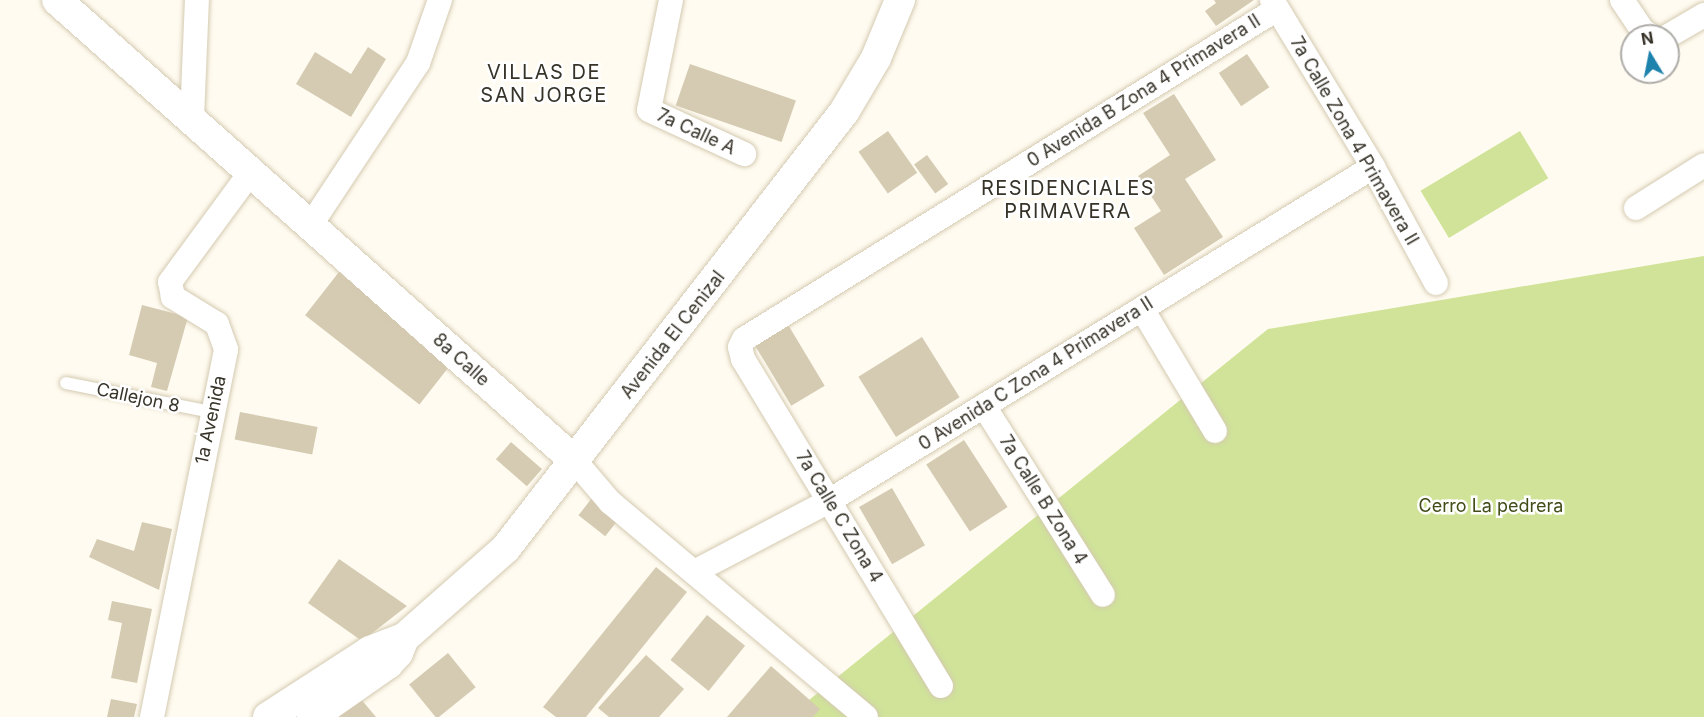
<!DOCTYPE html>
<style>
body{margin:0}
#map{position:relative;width:1704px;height:717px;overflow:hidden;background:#fffbf0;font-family:Inter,sans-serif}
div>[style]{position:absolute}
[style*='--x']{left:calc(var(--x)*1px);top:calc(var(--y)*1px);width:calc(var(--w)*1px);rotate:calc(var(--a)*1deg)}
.green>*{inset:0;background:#d0e399;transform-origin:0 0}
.building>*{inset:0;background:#d5cbb2;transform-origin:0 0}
.roads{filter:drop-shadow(0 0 2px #d4cab1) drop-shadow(0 0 2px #d4cab1)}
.service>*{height:12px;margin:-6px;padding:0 6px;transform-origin:6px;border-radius:6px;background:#fff}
.minor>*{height:24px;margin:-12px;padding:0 12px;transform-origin:12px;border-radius:12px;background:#fff}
.tertiary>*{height:30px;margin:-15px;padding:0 15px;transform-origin:15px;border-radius:15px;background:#fff}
span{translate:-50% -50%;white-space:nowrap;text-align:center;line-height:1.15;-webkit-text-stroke:5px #fff;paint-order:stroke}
.street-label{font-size:18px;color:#373329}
.park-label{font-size:18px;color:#424d18}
.neighbourhood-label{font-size:20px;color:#373329;letter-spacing:1.5px}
.north{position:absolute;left:1620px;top:24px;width:60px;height:60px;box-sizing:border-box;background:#fff;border:2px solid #afada9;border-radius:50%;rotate:350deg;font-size:16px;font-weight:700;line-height:24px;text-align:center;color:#373329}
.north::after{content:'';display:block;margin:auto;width:21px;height:27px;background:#1d82ac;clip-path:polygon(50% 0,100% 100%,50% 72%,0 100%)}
</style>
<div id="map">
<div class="green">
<div style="left:1520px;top:131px;width:55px;height:116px;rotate:59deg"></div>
<div style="clip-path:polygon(1704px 256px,1704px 717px,788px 717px,1268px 329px)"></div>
</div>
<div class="building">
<div style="clip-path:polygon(1214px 0,1254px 0,1216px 26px,1205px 11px,1216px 3px)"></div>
<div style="clip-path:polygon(368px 47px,386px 59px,351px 117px,296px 84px,315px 52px,351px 74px)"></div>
<div style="left:1247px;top:54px;width:40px;height:34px;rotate:56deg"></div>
<div style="left:690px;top:64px;width:112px;height:44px;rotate:19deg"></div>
<div style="clip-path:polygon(1174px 94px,1216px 160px,1185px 179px,1223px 237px,1164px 275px,1134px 228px,1161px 211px,1138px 176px,1170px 155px,1143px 113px)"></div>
<div style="left:888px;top:131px;width:51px;height:36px;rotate:55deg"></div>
<div style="left:927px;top:155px;width:36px;height:16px;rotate:54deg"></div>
<div style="left:339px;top:272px;width:145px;height:55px;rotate:38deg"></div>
<div style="clip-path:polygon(142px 305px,188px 317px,167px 391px,151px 387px,157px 363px,129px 355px)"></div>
<div style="left:784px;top:318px;width:79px;height:39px;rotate:59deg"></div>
<div style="left:922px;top:337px;width:71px;height:75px;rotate:58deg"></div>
<div style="left:240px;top:412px;width:79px;height:28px;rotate:11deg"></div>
<div style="left:964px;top:440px;width:80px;height:45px;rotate:57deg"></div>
<div style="left:511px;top:442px;width:41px;height:23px;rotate:41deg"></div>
<div style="left:892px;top:488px;width:66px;height:38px;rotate:60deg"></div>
<div style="left:592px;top:498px;width:34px;height:22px;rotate:38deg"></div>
<div style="clip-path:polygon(142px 522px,172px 529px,159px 590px,89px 557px,97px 539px,134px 551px)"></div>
<div style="clip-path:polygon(339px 559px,407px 606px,362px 641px,308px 603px)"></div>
<div style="clip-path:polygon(656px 567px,687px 592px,586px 717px,556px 717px,543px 707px)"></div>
<div style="clip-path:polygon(112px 601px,152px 609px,137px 683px,111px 678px,122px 623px,108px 620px)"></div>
<div style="left:707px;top:615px;width:49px;height:58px;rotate:39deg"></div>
<div style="left:448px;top:653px;width:44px;height:50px;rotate:51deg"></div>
<div style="clip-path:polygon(646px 655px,684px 689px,659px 717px,609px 717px,598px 708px)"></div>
<div style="clip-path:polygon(771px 666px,820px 709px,813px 717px,727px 717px)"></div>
<div style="clip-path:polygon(355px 692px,376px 717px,324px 717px)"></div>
<div style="clip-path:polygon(111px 699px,137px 704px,134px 717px,107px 717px)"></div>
</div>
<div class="roads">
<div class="service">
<div style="--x:66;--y:383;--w:148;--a:11.3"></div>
</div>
<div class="minor">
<div style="--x:671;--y:0;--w:112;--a:101.3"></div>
<div style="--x:649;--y:110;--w:105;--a:24.9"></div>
<div style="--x:1272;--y:0;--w:195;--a:58.8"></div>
<div style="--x:1373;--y:167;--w:132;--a:61.5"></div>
<div style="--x:1622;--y:0;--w:37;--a:56"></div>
<div style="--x:1643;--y:31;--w:9;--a:32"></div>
<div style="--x:1668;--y:36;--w:42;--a:-30.3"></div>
<div style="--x:192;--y:118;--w:118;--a:-87.6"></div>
<div style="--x:1636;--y:208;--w:80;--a:-32.3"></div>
<div style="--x:310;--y:226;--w:196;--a:-56.5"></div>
<div style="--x:418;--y:63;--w:67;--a:-70.8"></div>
<div style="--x:1142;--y:309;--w:142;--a:59.1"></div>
<div style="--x:984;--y:406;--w:223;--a:57.8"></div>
<div style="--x:575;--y:461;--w:54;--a:49.5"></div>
<div style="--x:610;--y:502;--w:334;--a:40"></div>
<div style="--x:694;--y:572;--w:153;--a:-27.7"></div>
<div style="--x:829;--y:501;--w:638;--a:-31.55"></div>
<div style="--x:941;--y:686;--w:382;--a:-121.2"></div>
<div style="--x:743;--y:359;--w:12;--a:-104"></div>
<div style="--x:740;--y:347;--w:9;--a:-63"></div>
<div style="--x:744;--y:339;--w:627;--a:-31.76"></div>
<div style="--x:152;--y:717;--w:375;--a:-78.6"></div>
<div style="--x:226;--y:349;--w:27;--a:-110"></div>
<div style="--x:217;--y:324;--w:52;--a:-148.5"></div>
<div style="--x:173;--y:297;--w:15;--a:-101"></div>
<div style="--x:170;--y:282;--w:135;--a:-53.7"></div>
</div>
<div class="tertiary">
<div style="--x:57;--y:0;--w:693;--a:41.67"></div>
<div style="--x:268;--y:717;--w:121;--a:-32.9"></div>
<div style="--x:370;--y:651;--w:36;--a:-21"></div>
<div style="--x:404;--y:638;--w:136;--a:-41.4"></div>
<div style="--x:506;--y:548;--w:552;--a:-52.22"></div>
<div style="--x:844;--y:112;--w:63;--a:-59.3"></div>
<div style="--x:876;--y:58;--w:63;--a:-67.5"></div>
<div style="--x:312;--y:717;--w:93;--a:-34.9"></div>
<div style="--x:388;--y:664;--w:15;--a:-48"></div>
<div style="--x:398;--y:653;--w:16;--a:-68"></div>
</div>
</div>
<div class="street-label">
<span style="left:1144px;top:91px;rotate:-32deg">0 Avenida B Zona 4 Primavera II</span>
<span style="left:696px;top:132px;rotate:25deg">7a Calle A</span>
<span style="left:1354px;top:141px;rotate:60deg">7a Calle Zona 4 Primavera II</span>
<span style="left:673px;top:335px;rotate:-52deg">Avenida El Cenizal</span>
<span style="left:461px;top:360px;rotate:42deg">8a Calle</span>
<span style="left:1036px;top:374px;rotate:-32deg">0 Avenida C Zona 4 Primavera II</span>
<span style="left:138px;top:398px;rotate:12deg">Callejon 8</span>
<span style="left:211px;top:420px;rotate:-78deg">1a Avenida</span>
<span style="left:1043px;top:500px;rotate:58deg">7a Calle B Zona 4</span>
<span style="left:839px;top:517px;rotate:59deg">7a Calle C Zona 4</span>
</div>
<div class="park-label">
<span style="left:1491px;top:506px">Cerro La pedrera</span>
</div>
<div class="neighbourhood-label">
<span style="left:544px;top:84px">VILLAS DE<br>SAN JORGE</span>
<span style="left:1068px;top:200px">RESIDENCIALES<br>PRIMAVERA</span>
</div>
<div class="north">N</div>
</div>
